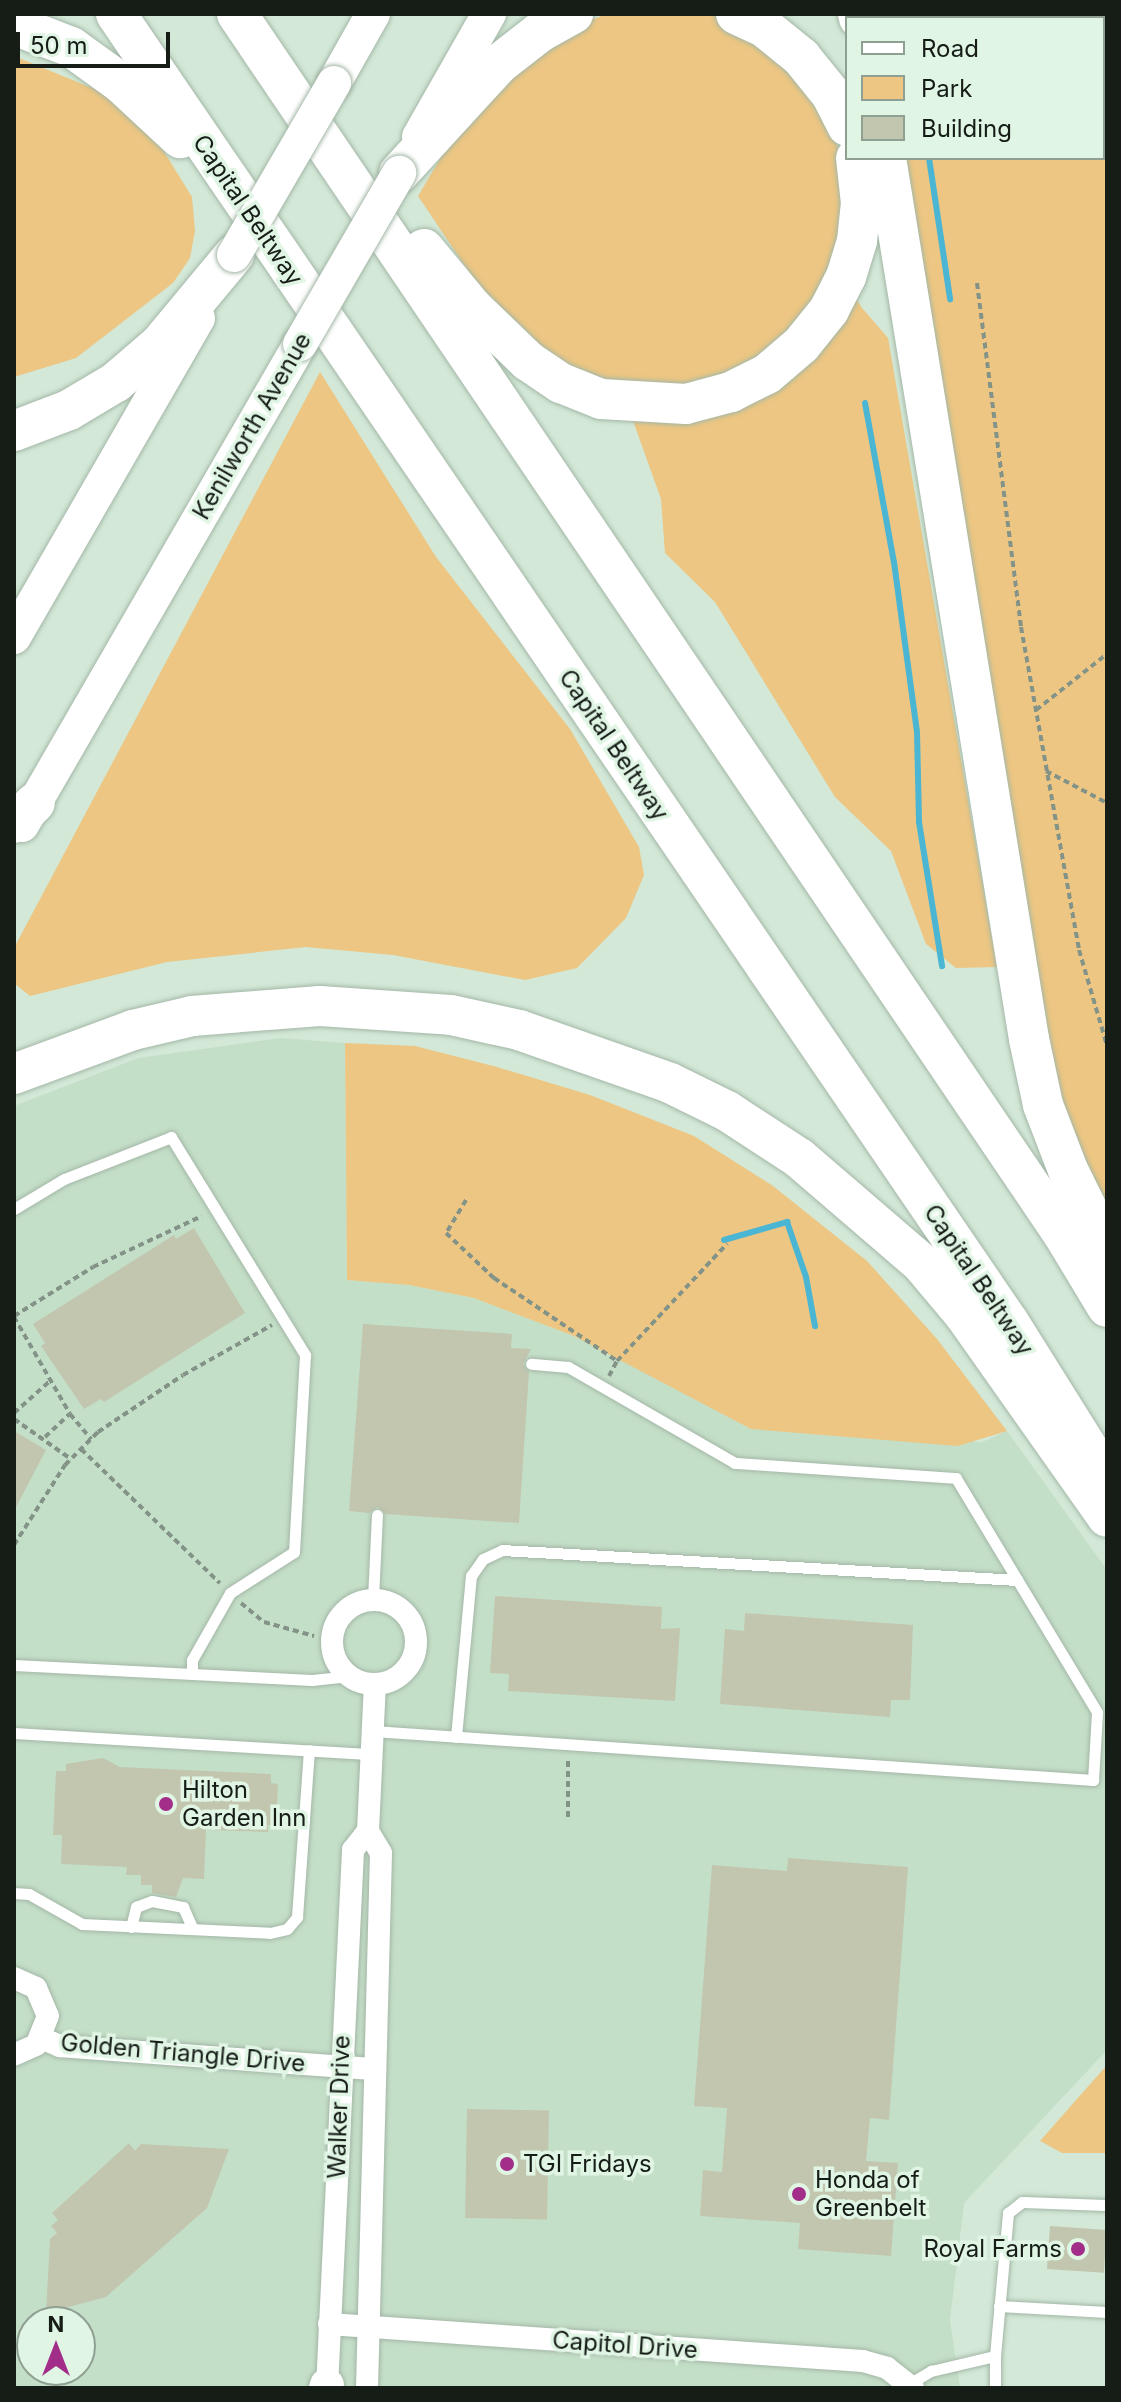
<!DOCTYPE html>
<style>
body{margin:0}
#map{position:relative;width:1121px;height:2402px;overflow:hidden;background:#d3e8d7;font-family:Inter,sans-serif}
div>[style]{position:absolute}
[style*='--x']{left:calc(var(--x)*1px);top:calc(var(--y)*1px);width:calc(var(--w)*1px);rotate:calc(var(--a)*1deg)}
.built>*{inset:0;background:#c4dfc8}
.green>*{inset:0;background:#ecc682}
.stream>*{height:6px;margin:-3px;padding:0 3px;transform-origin:3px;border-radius:3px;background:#4bb6d3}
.building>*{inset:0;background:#c2c6af;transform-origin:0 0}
.path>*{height:4px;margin-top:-2px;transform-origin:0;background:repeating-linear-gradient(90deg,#849387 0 6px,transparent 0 10px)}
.roads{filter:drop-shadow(0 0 2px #a4b7a7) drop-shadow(0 0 2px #a4b7a7)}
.lane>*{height:11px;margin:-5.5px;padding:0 5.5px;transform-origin:5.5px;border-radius:5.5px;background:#fff}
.street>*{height:22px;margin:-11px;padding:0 11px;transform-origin:11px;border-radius:11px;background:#fff}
.street>.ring{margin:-11px;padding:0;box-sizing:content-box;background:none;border:22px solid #fff;border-radius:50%}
.primary>*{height:34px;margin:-17px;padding:0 17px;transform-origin:17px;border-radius:17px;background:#fff}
.highway>*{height:40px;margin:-20px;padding:0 20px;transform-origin:20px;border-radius:20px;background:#fff}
.bridges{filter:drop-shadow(0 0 2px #a4b7a7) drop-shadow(0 0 2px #a4b7a7)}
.primary-bridge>*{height:34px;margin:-17px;padding:0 17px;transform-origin:17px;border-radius:17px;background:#fff}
.dots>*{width:22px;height:22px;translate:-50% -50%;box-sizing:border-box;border:4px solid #e0f5e4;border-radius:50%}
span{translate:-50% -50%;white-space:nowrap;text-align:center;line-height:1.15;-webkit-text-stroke:7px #e0f5e4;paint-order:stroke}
.street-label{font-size:24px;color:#161d17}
.poi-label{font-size:24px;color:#161d17}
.left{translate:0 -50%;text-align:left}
.right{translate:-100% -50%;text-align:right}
.frame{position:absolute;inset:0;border:16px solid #161d17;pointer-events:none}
.legend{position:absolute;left:845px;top:16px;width:260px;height:144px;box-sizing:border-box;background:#e0f5e4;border:2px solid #8f9f92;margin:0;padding:10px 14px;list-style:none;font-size:24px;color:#161d17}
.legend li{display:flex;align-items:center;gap:16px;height:40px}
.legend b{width:40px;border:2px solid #8f9f92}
.north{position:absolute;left:16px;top:2306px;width:80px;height:80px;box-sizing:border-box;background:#e0f5e4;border:2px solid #8f9f92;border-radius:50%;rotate:0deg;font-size:22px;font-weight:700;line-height:32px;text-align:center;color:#161d17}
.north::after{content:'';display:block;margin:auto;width:28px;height:36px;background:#a22e89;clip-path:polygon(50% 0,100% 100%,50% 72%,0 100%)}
.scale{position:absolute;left:16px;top:32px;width:154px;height:36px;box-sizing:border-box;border:4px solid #161d17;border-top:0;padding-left:10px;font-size:24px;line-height:28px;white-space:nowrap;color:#161d17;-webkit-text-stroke:6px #e0f5e4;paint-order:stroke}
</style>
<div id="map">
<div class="built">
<div style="clip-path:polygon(evenodd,280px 1038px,345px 1043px,347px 1280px,409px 1285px,474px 1298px,574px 1336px,980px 1443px,1007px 1431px,1107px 1570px,1107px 2050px,964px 2203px,950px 2320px,960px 2388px,14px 2388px,14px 1106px,138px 1058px,280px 1038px,32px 2322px,80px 2322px,80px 2370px,32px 2370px,32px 2322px)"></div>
</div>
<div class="green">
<div style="clip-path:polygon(607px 14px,756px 14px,775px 57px,824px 110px,839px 150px,845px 195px,833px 261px,862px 308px,888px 338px,997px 967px,956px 968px,926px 944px,891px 851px,835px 797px,715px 602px,665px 553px,661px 499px,622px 390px,561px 364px,491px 305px,418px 196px,459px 127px,564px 30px)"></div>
<div style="clip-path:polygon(877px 14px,1107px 14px,1107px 1209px,1060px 1099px,1044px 1034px,901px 158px,1103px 158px,1103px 18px)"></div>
<div style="clip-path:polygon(14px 56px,114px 97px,163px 150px,192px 197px,195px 231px,190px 258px,173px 283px,76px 358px,14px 377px)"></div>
<div style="clip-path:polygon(320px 372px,436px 557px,570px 729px,639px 847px,644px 875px,626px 918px,577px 968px,525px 980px,393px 955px,306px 947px,167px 962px,30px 996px,14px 983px,14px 948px)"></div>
<div style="clip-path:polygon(345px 1043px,415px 1046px,497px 1067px,590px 1095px,694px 1136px,773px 1186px,867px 1261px,937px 1339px,1007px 1431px,958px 1446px,751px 1429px,574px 1336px,474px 1298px,409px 1285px,347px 1280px)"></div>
<div style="clip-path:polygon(1107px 2065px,1107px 2153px,1062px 2153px,1040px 2141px)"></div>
</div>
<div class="stream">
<div style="--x:980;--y:14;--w:4;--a:76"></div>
<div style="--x:1103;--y:131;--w:4;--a:27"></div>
<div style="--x:929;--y:158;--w:143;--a:81.5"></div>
<div style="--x:865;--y:403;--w:162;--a:79.7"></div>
<div style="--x:894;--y:562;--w:172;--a:82.3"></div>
<div style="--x:917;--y:732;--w:90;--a:88.7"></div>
<div style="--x:919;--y:822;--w:146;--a:80.9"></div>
<div style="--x:724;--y:1240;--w:66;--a:-15.9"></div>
<div style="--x:787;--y:1222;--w:58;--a:70.9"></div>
<div style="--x:806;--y:1277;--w:50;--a:79.6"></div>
</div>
<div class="building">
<div style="clip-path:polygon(194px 1228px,245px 1313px,104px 1402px,101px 1399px,84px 1409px,41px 1346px,45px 1343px,33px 1324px,174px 1235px,176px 1239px)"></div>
<div style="clip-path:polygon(363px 1324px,512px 1334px,511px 1348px,531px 1349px,523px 1364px,529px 1372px,519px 1523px,385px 1514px,378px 1507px,369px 1513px,349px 1511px)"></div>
<div style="clip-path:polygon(14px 1431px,46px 1450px,14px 1511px)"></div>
<div style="clip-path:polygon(495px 1596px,662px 1607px,661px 1629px,680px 1628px,675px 1701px,508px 1691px,509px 1674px,490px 1673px)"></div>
<div style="clip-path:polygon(745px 1613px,913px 1625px,910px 1700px,891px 1700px,890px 1717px,720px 1704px,725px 1629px,744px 1631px)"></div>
<div style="clip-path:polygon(103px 1758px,120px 1767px,271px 1774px,271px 1783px,278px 1784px,276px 1825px,268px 1825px,268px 1832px,206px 1830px,204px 1879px,183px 1878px,176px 1897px,152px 1893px,152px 1885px,141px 1885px,141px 1875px,126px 1875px,127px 1867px,61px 1864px,62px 1835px,53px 1835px,56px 1771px,66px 1771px,66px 1764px)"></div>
<div style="clip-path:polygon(788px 1858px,908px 1867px,889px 2120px,870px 2118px,866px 2161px,898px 2163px,891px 2256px,798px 2249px,800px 2223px,700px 2216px,703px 2170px,722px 2172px,727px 2108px,694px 2106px,712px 1865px,787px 1871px)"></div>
<div style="left:467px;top:2109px;width:82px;height:109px;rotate:1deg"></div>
<div style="clip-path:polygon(129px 2143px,135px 2151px,141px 2144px,229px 2149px,207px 2208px,106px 2297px,46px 2313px,50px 2239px,57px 2233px,51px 2226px,58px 2220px,52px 2213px)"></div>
<div style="left:1050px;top:2226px;width:57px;height:43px;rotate:4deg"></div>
</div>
<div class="path">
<div style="--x:977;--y:283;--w:347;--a:82.7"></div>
<div style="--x:1021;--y:627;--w:328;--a:79.8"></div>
<div style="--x:1079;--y:950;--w:100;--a:73.7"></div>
<div style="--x:1036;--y:710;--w:90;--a:-38.3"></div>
<div style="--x:1046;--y:771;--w:69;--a:27.7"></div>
<div style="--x:466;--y:1200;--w:39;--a:121"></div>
<div style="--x:446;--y:1233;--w:66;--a:43.2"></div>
<div style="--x:494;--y:1278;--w:148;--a:34"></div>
<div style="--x:14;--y:1316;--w:93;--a:-31.8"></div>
<div style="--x:93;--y:1267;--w:120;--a:-25.1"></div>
<div style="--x:14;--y:1317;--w:112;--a:60"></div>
<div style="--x:70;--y:1414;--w:33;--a:50"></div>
<div style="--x:609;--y:1376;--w:17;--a:-62"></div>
<div style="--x:617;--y:1361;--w:161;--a:-46.8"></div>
<div style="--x:14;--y:1413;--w:50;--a:-41.7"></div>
<div style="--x:14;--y:1419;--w:70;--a:35.1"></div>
<div style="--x:45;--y:1437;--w:34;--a:-43"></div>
<div style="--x:81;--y:1449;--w:193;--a:44"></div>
<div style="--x:14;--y:1545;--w:95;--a:-57.5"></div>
<div style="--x:65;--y:1465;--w:47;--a:-45"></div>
<div style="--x:98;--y:1432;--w:102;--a:-33.8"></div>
<div style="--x:183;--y:1375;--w:102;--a:-29.3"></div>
<div style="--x:241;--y:1603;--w:30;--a:40"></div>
<div style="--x:264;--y:1622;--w:52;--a:15.6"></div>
<div style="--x:568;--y:1817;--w:58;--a:-90"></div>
</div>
<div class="roads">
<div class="lane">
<div style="--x:14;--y:1209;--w:58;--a:-31"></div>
<div style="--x:64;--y:1179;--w:115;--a:-21.4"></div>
<div style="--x:171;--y:1137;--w:256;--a:58.4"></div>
<div style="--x:305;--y:1355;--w:197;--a:93.2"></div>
<div style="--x:294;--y:1552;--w:76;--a:147.4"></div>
<div style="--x:230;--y:1593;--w:77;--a:119.6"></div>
<div style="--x:192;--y:1660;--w:14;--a:90"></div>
<div style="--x:373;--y:1599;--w:84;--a:-87.3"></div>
<div style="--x:14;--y:1665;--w:298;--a:2.9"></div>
<div style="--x:312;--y:1680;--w:37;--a:-6"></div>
<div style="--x:373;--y:1731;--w:722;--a:3.89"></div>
<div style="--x:1093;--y:1780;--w:68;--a:-86.6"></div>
<div style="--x:1097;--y:1712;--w:273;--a:-121.1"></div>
<div style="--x:956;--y:1478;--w:222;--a:-176.1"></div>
<div style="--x:735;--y:1463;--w:193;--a:-150.1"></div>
<div style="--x:568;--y:1367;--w:37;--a:-175"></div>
<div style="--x:14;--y:1733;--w:359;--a:3.4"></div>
<div style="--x:456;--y:1737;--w:162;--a:-84.7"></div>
<div style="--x:471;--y:1576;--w:21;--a:-55"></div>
<div style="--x:483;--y:1559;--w:21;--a:-25"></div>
<div style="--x:502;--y:1550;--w:516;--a:3.33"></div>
<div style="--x:14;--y:1893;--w:15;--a:4"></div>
<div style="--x:29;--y:1894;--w:61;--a:29.5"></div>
<div style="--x:82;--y:1924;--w:188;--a:2.7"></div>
<div style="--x:270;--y:1933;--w:17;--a:-13"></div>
<div style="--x:287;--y:1929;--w:16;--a:-50"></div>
<div style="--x:297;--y:1917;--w:167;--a:-85.9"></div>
<div style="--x:131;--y:1927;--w:21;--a:-76"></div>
<div style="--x:136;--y:1907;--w:17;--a:-21"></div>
<div style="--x:152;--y:1901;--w:32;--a:11"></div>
<div style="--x:183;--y:1907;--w:24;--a:66"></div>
<div style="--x:999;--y:2306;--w:108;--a:3.2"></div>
<div style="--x:995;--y:2356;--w:32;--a:90"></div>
<div style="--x:909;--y:2384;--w:26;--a:-31"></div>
<div style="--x:931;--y:2371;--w:66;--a:-13.2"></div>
<div style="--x:995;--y:2356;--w:144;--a:-84.8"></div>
<div style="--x:1008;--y:2213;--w:18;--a:-38"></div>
<div style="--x:1022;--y:2202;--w:85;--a:2"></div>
</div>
<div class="street">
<div class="ring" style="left:332px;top:1600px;width:62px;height:62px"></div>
<div style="--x:14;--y:1978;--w:24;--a:24"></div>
<div style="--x:36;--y:1988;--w:30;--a:67"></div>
<div style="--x:48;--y:2016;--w:31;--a:112"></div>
<div style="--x:36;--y:2045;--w:24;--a:156"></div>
<div style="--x:41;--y:2038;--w:21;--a:23"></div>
<div style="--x:60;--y:2046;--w:316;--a:4.2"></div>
<div style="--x:329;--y:2324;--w:535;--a:3.96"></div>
<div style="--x:863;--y:2361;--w:25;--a:16"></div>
<div style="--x:887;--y:2368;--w:33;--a:38"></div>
<div style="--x:327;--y:2388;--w:539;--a:-87.23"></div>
<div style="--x:353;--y:1850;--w:24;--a:-52"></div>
<div style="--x:368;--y:1831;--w:147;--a:-87.3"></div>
<div style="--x:367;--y:2388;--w:535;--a:-88.5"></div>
<div style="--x:381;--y:1853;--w:26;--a:-121"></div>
</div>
<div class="primary">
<div style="--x:334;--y:83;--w:79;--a:-60.5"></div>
<div style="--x:419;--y:137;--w:142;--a:-60.4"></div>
<div style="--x:14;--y:637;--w:368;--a:-60"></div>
<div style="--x:22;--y:825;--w:556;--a:-59.97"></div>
<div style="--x:326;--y:2388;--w:3;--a:-72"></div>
</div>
<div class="highway">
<div style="--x:116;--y:14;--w:1582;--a:55.69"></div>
<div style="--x:1008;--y:1321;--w:186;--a:57.9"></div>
<div style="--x:237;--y:14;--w:1473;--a:55.9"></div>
<div style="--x:1063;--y:1234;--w:85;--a:58.9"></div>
<div style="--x:736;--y:14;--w:31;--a:25"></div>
<div style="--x:764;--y:27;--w:48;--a:39"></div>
<div style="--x:801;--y:57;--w:48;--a:51"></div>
<div style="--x:831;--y:94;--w:36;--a:63"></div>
<div style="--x:858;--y:14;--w:4;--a:76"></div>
<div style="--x:14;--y:25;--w:61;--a:21.1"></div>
<div style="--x:71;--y:47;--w:62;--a:35.8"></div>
<div style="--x:121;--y:83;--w:81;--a:43"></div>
<div style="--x:886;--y:158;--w:893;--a:80.78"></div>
<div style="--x:1029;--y:1039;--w:67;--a:78"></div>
<div style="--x:1043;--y:1105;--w:70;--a:69"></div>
<div style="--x:1068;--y:1170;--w:88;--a:63.7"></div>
<div style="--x:399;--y:173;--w:148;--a:-47.5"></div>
<div style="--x:499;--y:64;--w:52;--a:-38"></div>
<div style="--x:540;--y:32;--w:38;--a:-29"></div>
<div style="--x:424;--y:249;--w:75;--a:50.4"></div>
<div style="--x:472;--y:307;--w:78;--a:44"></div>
<div style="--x:528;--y:361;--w:40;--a:34"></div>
<div style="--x:561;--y:383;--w:43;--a:21.8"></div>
<div style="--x:601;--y:399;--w:85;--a:3.4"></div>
<div style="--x:686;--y:404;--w:47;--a:-14.9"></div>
<div style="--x:731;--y:392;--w:40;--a:-26.6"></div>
<div style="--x:767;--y:374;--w:45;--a:-40.5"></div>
<div style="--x:801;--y:345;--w:45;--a:-51.3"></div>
<div style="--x:829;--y:310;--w:37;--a:-63"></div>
<div style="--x:846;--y:277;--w:38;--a:-73"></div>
<div style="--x:857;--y:241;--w:38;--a:-84"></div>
<div style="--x:861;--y:203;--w:45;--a:-96.3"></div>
<div style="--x:14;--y:431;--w:59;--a:-20.9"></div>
<div style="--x:69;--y:410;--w:55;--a:-30.8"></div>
<div style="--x:116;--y:382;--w:58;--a:-40.8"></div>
<div style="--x:160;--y:344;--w:116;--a:-50.3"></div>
<div style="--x:14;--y:823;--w:29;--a:-44"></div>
<div style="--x:14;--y:1074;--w:127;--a:-20.3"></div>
<div style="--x:133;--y:1030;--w:61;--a:-13.3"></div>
<div style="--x:192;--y:1016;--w:128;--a:-4.5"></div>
<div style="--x:320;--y:1006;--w:131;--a:3.9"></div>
<div style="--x:451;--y:1015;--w:70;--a:12.4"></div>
<div style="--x:519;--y:1030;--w:160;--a:19.3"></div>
<div style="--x:670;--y:1083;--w:64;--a:26.2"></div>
<div style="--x:727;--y:1111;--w:86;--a:33.1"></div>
<div style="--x:799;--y:1158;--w:161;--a:40.7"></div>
<div style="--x:921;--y:1263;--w:67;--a:49.9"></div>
<div style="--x:964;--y:1314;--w:248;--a:54.8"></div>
</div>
</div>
<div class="bridges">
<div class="primary-bridge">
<div style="--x:234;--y:255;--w:199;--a:-59.8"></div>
<div style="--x:300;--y:344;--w:198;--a:-59.9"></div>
</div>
</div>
<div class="dots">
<div style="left:166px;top:1804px;background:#a22e89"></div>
<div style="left:507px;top:2164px;background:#a22e89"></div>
<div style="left:799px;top:2194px;background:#a22e89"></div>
<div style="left:1078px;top:2249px;background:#a22e89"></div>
</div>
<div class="street-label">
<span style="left:248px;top:210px;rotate:56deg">Capital Beltway</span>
<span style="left:252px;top:426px;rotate:-60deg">Kenilworth Avenue</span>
<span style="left:614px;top:745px;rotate:56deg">Capital Beltway</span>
<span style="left:979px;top:1280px;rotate:56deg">Capital Beltway</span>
<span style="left:183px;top:2053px;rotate:5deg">Golden Triangle Drive</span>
<span style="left:339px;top:2107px;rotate:-88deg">Walker Drive</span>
<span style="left:625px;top:2345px;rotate:4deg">Capitol Drive</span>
</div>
<div class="poi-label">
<span class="left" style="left:182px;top:1804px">Hilton<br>Garden Inn</span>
<span class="left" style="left:523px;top:2164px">TGI Fridays</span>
<span class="left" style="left:815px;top:2194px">Honda of<br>Greenbelt</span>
<span class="right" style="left:1062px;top:2249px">Royal Farms</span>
</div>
<div class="frame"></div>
<ul class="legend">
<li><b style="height:10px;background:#fff"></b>Road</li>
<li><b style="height:22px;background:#ecc682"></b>Park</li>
<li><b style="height:22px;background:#c2c6af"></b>Building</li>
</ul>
<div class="north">N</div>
<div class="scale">50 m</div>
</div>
